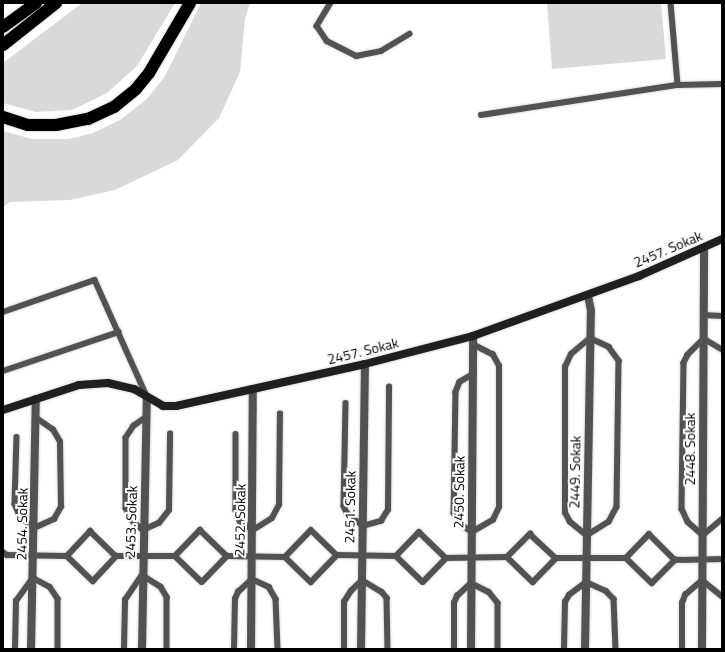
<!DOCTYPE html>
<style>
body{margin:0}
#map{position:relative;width:725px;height:652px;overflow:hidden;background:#fff;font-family:"Titillium Web",sans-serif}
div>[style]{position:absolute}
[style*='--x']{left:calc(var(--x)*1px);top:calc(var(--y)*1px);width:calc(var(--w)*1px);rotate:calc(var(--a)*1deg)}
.green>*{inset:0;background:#d9d9d9}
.roads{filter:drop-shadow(0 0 1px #dbdbdb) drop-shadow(0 0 1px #dbdbdb)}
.lane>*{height:5.5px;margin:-2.75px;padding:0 2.75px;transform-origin:2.75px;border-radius:2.75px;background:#525252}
.street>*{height:8px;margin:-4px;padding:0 4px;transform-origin:4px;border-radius:4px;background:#525252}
.secondary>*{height:8px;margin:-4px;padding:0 4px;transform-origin:4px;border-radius:4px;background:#1f1f1f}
.highway>*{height:12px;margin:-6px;padding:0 6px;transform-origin:6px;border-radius:6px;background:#000}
span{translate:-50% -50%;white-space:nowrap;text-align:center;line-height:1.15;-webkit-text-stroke:4px #fff;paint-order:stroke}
.street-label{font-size:14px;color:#000}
.frame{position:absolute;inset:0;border:4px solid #000;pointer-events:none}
</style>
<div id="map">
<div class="green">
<div style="clip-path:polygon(82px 3px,175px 3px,137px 66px,107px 93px,72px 110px,36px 112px,3px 103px,3px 63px)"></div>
<div style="clip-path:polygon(201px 3px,250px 3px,245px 19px,240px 72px,219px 118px,178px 160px,115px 190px,70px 200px,10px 202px,3px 207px,3px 131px,32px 139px,69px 139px,93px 133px,120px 120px,147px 99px,165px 76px)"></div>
<div style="clip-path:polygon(547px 3px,661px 3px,666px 59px,552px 69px)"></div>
</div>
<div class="roads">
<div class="lane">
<div style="--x:331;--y:3;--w:27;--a:121"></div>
<div style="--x:317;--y:26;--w:18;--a:56"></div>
<div style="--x:327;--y:41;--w:33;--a:27"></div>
<div style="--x:356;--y:56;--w:25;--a:-11"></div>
<div style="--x:381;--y:51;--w:33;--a:-31"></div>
<div style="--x:671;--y:3;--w:82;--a:85.1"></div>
<div style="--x:481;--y:115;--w:199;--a:-8.7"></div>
<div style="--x:678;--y:85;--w:44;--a:-1.3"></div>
<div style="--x:3;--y:312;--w:97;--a:-19.2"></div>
<div style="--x:95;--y:280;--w:127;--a:65.9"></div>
<div style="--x:704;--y:315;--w:18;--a:3"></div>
<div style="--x:590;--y:338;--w:21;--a:25"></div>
<div style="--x:609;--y:347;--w:17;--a:54"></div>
<div style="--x:619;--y:361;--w:146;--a:90.8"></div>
<div style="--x:617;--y:507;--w:17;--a:118"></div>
<div style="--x:609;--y:522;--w:26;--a:148"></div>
<div style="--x:587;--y:536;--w:22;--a:-141"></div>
<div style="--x:570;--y:522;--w:10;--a:-119"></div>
<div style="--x:565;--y:513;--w:146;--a:-90"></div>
<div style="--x:565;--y:367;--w:14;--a:-65"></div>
<div style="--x:571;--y:354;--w:25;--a:-40"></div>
<div style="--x:722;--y:350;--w:21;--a:-149"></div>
<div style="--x:704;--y:339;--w:23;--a:135"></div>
<div style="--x:688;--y:355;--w:9;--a:117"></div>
<div style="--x:684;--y:363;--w:146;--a:90.8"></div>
<div style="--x:682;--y:509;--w:14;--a:65"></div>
<div style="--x:688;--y:522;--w:20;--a:41"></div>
<div style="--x:703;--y:535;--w:25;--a:-40"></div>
<div style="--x:3;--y:371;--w:122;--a:-18.6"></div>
<div style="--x:474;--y:374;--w:16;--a:150"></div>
<div style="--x:460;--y:382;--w:11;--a:112"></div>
<div style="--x:456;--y:392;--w:121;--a:90.9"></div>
<div style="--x:454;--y:513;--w:14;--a:56"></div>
<div style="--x:462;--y:525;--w:12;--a:35"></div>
<div style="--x:472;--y:532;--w:24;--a:-30"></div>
<div style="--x:493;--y:520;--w:14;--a:-65"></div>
<div style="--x:499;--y:507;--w:141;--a:-90"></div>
<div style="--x:499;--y:366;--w:13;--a:-119"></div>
<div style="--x:493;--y:355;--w:20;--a:-153"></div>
<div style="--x:346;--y:403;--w:103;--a:91.1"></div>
<div style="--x:344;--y:506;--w:8;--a:67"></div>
<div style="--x:347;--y:513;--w:21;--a:39"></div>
<div style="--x:363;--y:526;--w:19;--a:-16"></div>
<div style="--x:381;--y:521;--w:13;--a:-58"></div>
<div style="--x:388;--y:510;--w:123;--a:-89.5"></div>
<div style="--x:147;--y:417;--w:16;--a:145"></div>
<div style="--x:134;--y:426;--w:14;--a:124"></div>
<div style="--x:126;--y:438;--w:70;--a:90"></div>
<div style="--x:126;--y:508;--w:15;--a:62"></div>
<div style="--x:133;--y:521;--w:13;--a:42"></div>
<div style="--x:143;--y:530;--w:17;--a:-24"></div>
<div style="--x:159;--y:523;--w:16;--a:-52"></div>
<div style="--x:169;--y:510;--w:76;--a:-89.2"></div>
<div style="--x:236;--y:434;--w:76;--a:90"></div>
<div style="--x:236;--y:510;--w:12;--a:70"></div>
<div style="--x:240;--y:521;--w:16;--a:35"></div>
<div style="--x:253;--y:530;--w:22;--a:-32"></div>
<div style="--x:272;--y:518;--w:15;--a:-62"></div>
<div style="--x:279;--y:505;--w:91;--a:-89.4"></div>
<div style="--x:17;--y:437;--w:67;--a:91.7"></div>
<div style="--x:15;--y:504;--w:13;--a:67"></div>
<div style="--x:20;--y:516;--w:18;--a:41"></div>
<div style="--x:34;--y:528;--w:22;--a:-24"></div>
<div style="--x:54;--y:519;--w:14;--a:-60"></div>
<div style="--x:61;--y:507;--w:65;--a:-90.9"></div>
<div style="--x:60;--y:442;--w:14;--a:-120"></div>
<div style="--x:53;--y:430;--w:19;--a:-145"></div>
<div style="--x:3;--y:552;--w:5;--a:37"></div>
<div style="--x:7;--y:555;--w:60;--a:1"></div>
<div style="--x:67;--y:556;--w:36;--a:44"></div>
<div style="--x:93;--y:581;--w:34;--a:-47"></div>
<div style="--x:67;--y:556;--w:34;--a:-47"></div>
<div style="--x:90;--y:531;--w:36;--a:44"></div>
<div style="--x:116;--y:556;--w:59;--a:0"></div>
<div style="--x:175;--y:556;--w:36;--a:-46"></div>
<div style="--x:200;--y:530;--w:37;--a:44"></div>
<div style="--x:227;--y:556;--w:58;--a:1"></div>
<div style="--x:285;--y:557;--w:36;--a:44"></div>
<div style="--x:311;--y:582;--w:37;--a:-46"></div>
<div style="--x:337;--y:555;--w:59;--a:1"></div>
<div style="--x:396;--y:556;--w:37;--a:44"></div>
<div style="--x:423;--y:582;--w:33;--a:-46"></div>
<div style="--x:175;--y:556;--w:37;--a:44"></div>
<div style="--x:202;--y:582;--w:36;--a:-46"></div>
<div style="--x:396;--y:556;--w:33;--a:-46"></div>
<div style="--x:419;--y:532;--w:37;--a:44"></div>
<div style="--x:446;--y:558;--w:61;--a:-0.9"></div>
<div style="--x:507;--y:557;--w:33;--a:-45"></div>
<div style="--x:530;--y:534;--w:35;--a:43"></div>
<div style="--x:556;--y:558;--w:70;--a:0"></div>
<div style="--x:626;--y:558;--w:33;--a:-46"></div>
<div style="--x:649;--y:534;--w:37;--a:45"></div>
<div style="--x:675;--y:560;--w:47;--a:-1.2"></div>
<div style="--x:285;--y:557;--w:37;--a:-46"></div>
<div style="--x:311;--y:530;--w:36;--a:44"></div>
<div style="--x:507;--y:557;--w:36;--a:44"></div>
<div style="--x:533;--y:582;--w:33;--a:-46"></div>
<div style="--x:626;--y:558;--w:36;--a:44"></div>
<div style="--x:652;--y:583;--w:33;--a:-45"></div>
<div style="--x:15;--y:649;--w:48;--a:-88.8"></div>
<div style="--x:16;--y:601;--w:29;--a:-54"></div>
<div style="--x:33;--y:578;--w:19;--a:28"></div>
<div style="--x:50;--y:587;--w:14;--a:56"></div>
<div style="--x:58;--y:599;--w:50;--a:90"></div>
<div style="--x:124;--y:649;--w:49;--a:-88.8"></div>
<div style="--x:125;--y:600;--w:30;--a:-56"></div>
<div style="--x:142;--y:575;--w:22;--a:32"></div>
<div style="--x:161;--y:587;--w:12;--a:59"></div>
<div style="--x:167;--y:597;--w:52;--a:90"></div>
<div style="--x:234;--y:649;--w:50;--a:-88.9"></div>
<div style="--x:235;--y:599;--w:8;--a:-67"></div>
<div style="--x:238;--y:592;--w:19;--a:-43"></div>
<div style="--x:252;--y:579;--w:19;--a:25"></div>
<div style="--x:269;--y:587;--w:14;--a:60"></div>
<div style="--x:276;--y:599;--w:50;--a:87.7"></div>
<div style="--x:344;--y:649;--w:47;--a:-90"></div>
<div style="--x:344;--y:602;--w:13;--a:-58"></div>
<div style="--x:351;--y:591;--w:16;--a:-45"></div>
<div style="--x:362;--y:580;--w:23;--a:31"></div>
<div style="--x:382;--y:592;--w:8;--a:50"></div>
<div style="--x:387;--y:598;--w:51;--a:88.9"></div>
<div style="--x:454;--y:649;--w:46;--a:-90"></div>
<div style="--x:454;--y:603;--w:8;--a:-67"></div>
<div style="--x:457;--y:596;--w:19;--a:-43"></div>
<div style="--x:471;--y:583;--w:20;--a:27"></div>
<div style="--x:489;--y:592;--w:14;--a:51"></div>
<div style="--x:498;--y:603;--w:46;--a:90"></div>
<div style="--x:564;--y:649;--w:47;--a:-88.8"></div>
<div style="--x:565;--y:602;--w:8;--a:-60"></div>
<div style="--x:569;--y:595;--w:21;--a:-37"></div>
<div style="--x:586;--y:582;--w:22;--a:24"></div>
<div style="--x:606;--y:591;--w:11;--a:45"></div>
<div style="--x:614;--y:599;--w:50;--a:87.7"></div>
<div style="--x:682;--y:649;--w:46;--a:-90"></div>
<div style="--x:682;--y:603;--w:9;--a:-69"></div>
<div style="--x:685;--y:595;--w:23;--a:-41"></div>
<div style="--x:702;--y:580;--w:26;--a:39"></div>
</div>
<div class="street">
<div style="--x:31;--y:649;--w:250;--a:-88.9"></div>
<div style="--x:142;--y:649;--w:252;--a:-88.9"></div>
<div style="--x:251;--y:649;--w:258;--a:-89.6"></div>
<div style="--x:361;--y:649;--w:285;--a:-89.2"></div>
<div style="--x:471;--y:649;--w:313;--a:-89.6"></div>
<div style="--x:585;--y:649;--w:338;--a:-89"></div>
<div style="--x:591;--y:311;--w:16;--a:-101"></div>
<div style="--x:702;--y:649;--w:400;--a:-89.7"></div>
</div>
<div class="secondary">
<div style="--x:3;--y:410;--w:80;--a:-18.2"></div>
<div style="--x:79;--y:385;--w:29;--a:-4"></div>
<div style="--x:108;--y:383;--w:27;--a:13"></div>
<div style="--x:134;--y:389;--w:34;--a:30"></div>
<div style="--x:163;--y:406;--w:13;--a:0"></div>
<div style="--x:176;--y:406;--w:194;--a:-12.5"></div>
<div style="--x:365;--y:364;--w:112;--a:-14.5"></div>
<div style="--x:473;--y:336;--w:177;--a:-19.9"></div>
<div style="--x:639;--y:276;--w:91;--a:-24"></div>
</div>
<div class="highway">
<div style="--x:3;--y:27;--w:41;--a:-36"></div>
<div style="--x:3;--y:45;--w:68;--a:-38.4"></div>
<div style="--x:3;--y:117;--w:26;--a:18"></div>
<div style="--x:28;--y:125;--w:28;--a:0"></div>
<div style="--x:56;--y:125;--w:33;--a:-11"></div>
<div style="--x:88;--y:119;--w:29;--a:-25"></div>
<div style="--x:114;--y:107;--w:28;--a:-39"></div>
<div style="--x:136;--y:89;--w:21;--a:-51"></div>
<div style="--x:149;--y:73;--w:81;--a:-59.6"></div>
</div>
</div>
<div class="street-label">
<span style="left:668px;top:249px;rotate:-23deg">2457. Sokak</span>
<span style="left:363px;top:351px;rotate:-14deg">2457. Sokak</span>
<span style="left:690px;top:449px;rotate:-90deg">2448. Sokak</span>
<span style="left:575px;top:472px;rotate:-89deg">2449. Sokak</span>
<span style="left:459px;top:492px;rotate:-89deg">2450. Sokak</span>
<span style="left:350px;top:507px;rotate:-89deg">2451. Sokak</span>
<span style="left:240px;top:520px;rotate:-89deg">2452. Sokak</span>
<span style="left:131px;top:522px;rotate:-88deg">2453. Sokak</span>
<span style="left:22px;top:524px;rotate:-89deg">2454. Sokak</span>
</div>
<div class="frame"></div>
</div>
